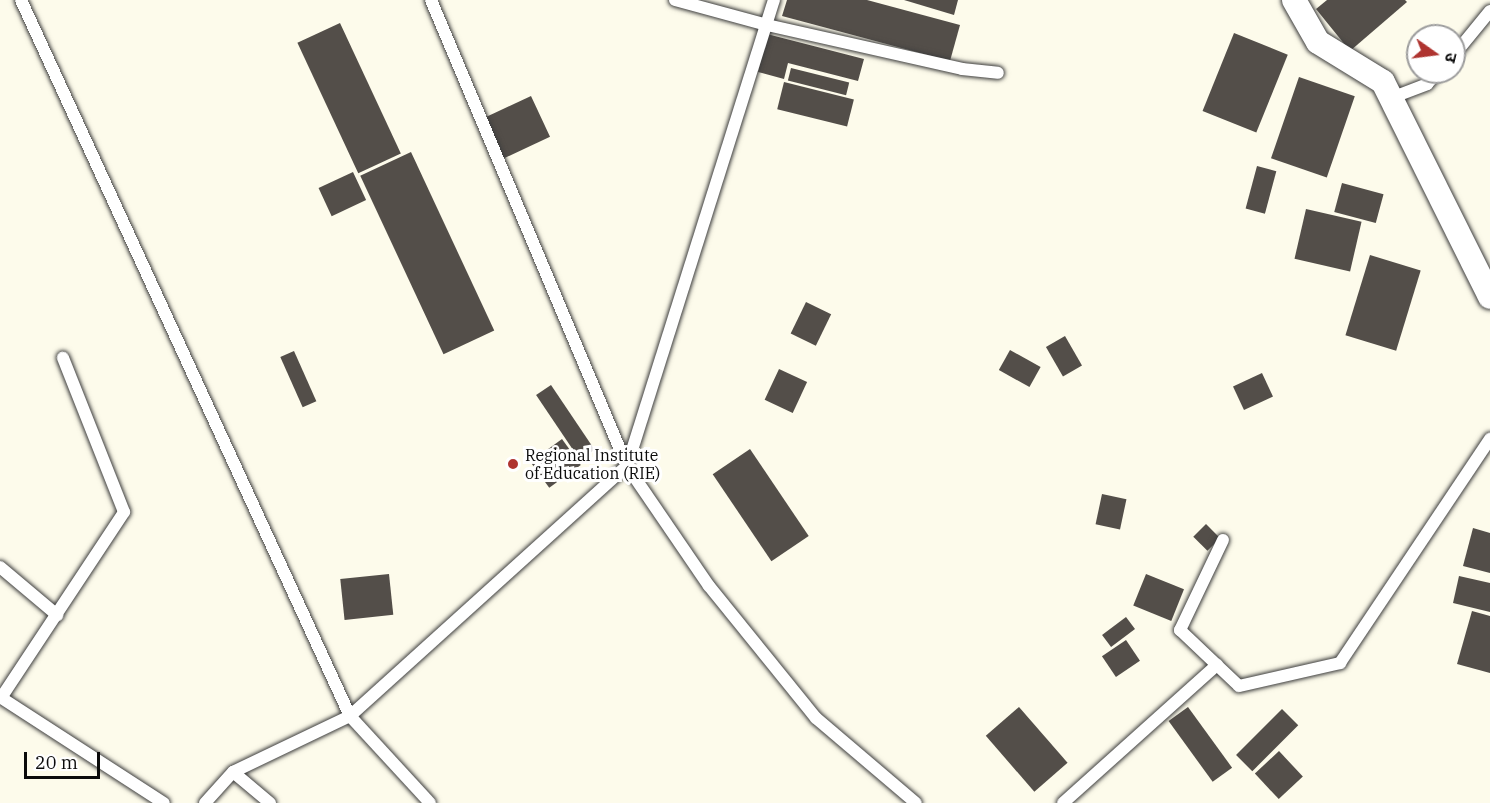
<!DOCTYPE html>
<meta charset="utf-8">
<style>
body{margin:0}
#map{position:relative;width:1490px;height:803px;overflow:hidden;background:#fdfbeb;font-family:"IBM Plex Serif","Noto Sans Devanagari",serif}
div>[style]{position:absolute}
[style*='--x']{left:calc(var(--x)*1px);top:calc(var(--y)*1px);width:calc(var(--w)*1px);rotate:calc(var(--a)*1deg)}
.building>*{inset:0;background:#534e49;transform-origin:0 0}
.roads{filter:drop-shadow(0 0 2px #3e3e3e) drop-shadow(0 0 2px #3e3e3e)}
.lane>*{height:12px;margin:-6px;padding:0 6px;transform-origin:6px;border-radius:6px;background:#fff}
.street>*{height:24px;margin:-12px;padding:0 12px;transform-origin:12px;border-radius:12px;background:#fff}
.dots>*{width:16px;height:16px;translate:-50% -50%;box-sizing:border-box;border:3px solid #fff;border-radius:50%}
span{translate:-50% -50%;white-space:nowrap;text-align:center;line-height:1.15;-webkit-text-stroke:6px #fff;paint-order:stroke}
.poi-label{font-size:16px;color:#0b0b0b}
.left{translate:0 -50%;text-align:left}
.north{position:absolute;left:1406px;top:24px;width:60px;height:60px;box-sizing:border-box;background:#fff;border:2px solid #9d9d9d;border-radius:50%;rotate:104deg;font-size:16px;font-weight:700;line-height:24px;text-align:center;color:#0b0b0b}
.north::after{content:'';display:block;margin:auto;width:21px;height:27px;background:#af3430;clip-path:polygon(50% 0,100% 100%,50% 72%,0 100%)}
.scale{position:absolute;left:24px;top:752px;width:76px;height:27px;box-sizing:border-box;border:3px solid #0b0b0b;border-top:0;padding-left:8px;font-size:18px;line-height:21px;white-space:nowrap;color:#0b0b0b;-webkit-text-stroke:4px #fff;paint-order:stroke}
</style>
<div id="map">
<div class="building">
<div style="clip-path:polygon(787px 0,867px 0,960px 25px,950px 61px,782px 16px)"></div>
<div style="clip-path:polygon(904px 0,958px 0,954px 15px)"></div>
<div style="clip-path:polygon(1327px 0,1405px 0,1407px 2px,1350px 51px,1316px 9px)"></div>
<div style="left:340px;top:23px;width:144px;height:47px;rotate:65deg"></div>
<div style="left:1234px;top:33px;width:58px;height:84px;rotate:22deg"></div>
<div style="clip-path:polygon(767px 34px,864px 59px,858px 81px,788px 63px,784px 79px,758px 72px)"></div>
<div style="left:791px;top:68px;width:60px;height:13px;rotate:14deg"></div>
<div style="left:1299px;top:77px;width:59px;height:86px;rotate:19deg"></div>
<div style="left:784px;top:82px;width:72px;height:28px;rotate:14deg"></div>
<div style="left:531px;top:96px;width:45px;height:52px;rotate:65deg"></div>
<div style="left:411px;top:152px;width:197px;height:56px;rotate:65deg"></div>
<div style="left:1257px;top:166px;width:20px;height:44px;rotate:15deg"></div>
<div style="left:353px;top:172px;width:31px;height:38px;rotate:65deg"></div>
<div style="left:1342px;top:183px;width:43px;height:30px;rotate:15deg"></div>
<div style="left:1306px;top:209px;width:57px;height:51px;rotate:13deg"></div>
<div style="left:1370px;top:255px;width:53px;height:84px;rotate:17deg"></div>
<div style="left:806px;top:302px;width:28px;height:35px;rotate:26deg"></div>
<div style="left:1065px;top:336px;width:34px;height:22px;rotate:60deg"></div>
<div style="left:1010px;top:350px;width:35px;height:23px;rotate:29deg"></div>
<div style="left:294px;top:351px;width:55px;height:15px;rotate:66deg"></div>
<div style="left:779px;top:369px;width:31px;height:34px;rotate:25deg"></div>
<div style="left:1262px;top:373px;width:26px;height:32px;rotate:65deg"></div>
<div style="left:551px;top:385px;width:78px;height:18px;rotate:56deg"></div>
<div style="left:562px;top:439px;width:32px;height:39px;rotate:54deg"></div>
<div style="left:750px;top:449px;width:105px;height:45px;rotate:56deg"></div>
<div style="left:1102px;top:494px;width:25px;height:31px;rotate:12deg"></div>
<div style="left:1206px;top:524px;width:20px;height:18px;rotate:45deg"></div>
<div style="clip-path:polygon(1473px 528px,1490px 533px,1490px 573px,1463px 566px)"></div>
<div style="left:389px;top:574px;width:41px;height:49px;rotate:84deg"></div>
<div style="left:1146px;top:574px;width:41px;height:34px;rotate:22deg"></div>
<div style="clip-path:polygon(1459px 576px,1490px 583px,1490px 612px,1453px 603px)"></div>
<div style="clip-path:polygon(1472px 611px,1490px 616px,1490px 673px,1457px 664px)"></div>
<div style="left:1126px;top:617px;width:15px;height:30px;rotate:53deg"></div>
<div style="left:1126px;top:640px;width:25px;height:29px;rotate:56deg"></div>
<div style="left:1019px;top:707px;width:74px;height:44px;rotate:49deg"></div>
<div style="left:1188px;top:707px;width:75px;height:24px;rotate:54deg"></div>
<div style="left:1282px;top:709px;width:23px;height:65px;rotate:45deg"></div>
<div style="left:1279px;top:751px;width:35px;height:33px;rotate:47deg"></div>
</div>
<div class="roads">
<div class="lane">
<div style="--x:21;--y:0;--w:788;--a:65.32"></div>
<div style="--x:350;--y:716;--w:118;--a:47.4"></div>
<div style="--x:431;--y:0;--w:506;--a:67.19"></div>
<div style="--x:627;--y:466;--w:145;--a:55.7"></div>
<div style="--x:709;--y:586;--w:170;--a:51"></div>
<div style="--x:816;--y:718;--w:131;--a:40.4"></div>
<div style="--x:675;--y:0;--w:95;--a:15.2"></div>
<div style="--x:767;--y:25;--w:200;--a:12.7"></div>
<div style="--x:962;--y:69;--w:36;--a:6"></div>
<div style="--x:1454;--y:55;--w:57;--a:-50.7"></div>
<div style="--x:1391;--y:98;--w:39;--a:-21"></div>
<div style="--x:1427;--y:84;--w:16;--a:-47"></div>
<div style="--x:1223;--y:540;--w:100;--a:115.5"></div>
<div style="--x:1180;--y:630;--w:81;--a:43.5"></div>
<div style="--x:1239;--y:686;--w:104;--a:-12.8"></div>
<div style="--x:1340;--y:663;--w:270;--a:-56.2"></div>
<div style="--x:0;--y:567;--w:75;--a:40.1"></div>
<div style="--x:0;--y:697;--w:195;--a:32.9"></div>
<div style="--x:1;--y:698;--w:223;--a:-56.5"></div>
<div style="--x:124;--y:512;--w:166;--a:-111.6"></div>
<div style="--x:205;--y:803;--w:42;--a:-47.9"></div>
<div style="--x:270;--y:803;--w:48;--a:-140"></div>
<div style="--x:233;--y:772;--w:130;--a:-25.6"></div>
<div style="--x:350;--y:716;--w:373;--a:-42.1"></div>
<div style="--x:627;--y:466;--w:489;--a:-72.5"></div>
<div style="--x:1063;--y:803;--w:207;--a:-41.9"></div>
</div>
<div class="street">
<div style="--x:1294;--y:0;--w:48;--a:60.3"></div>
<div style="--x:1318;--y:42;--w:76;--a:31.6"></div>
<div style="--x:1383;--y:82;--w:240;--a:63.5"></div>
</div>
</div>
<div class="dots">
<div style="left:513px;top:464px;background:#af3430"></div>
</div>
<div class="poi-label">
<span class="left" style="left:525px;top:464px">Regional Institute<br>of Education (RIE)</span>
</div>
<div class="north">उ</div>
<div class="scale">20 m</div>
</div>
